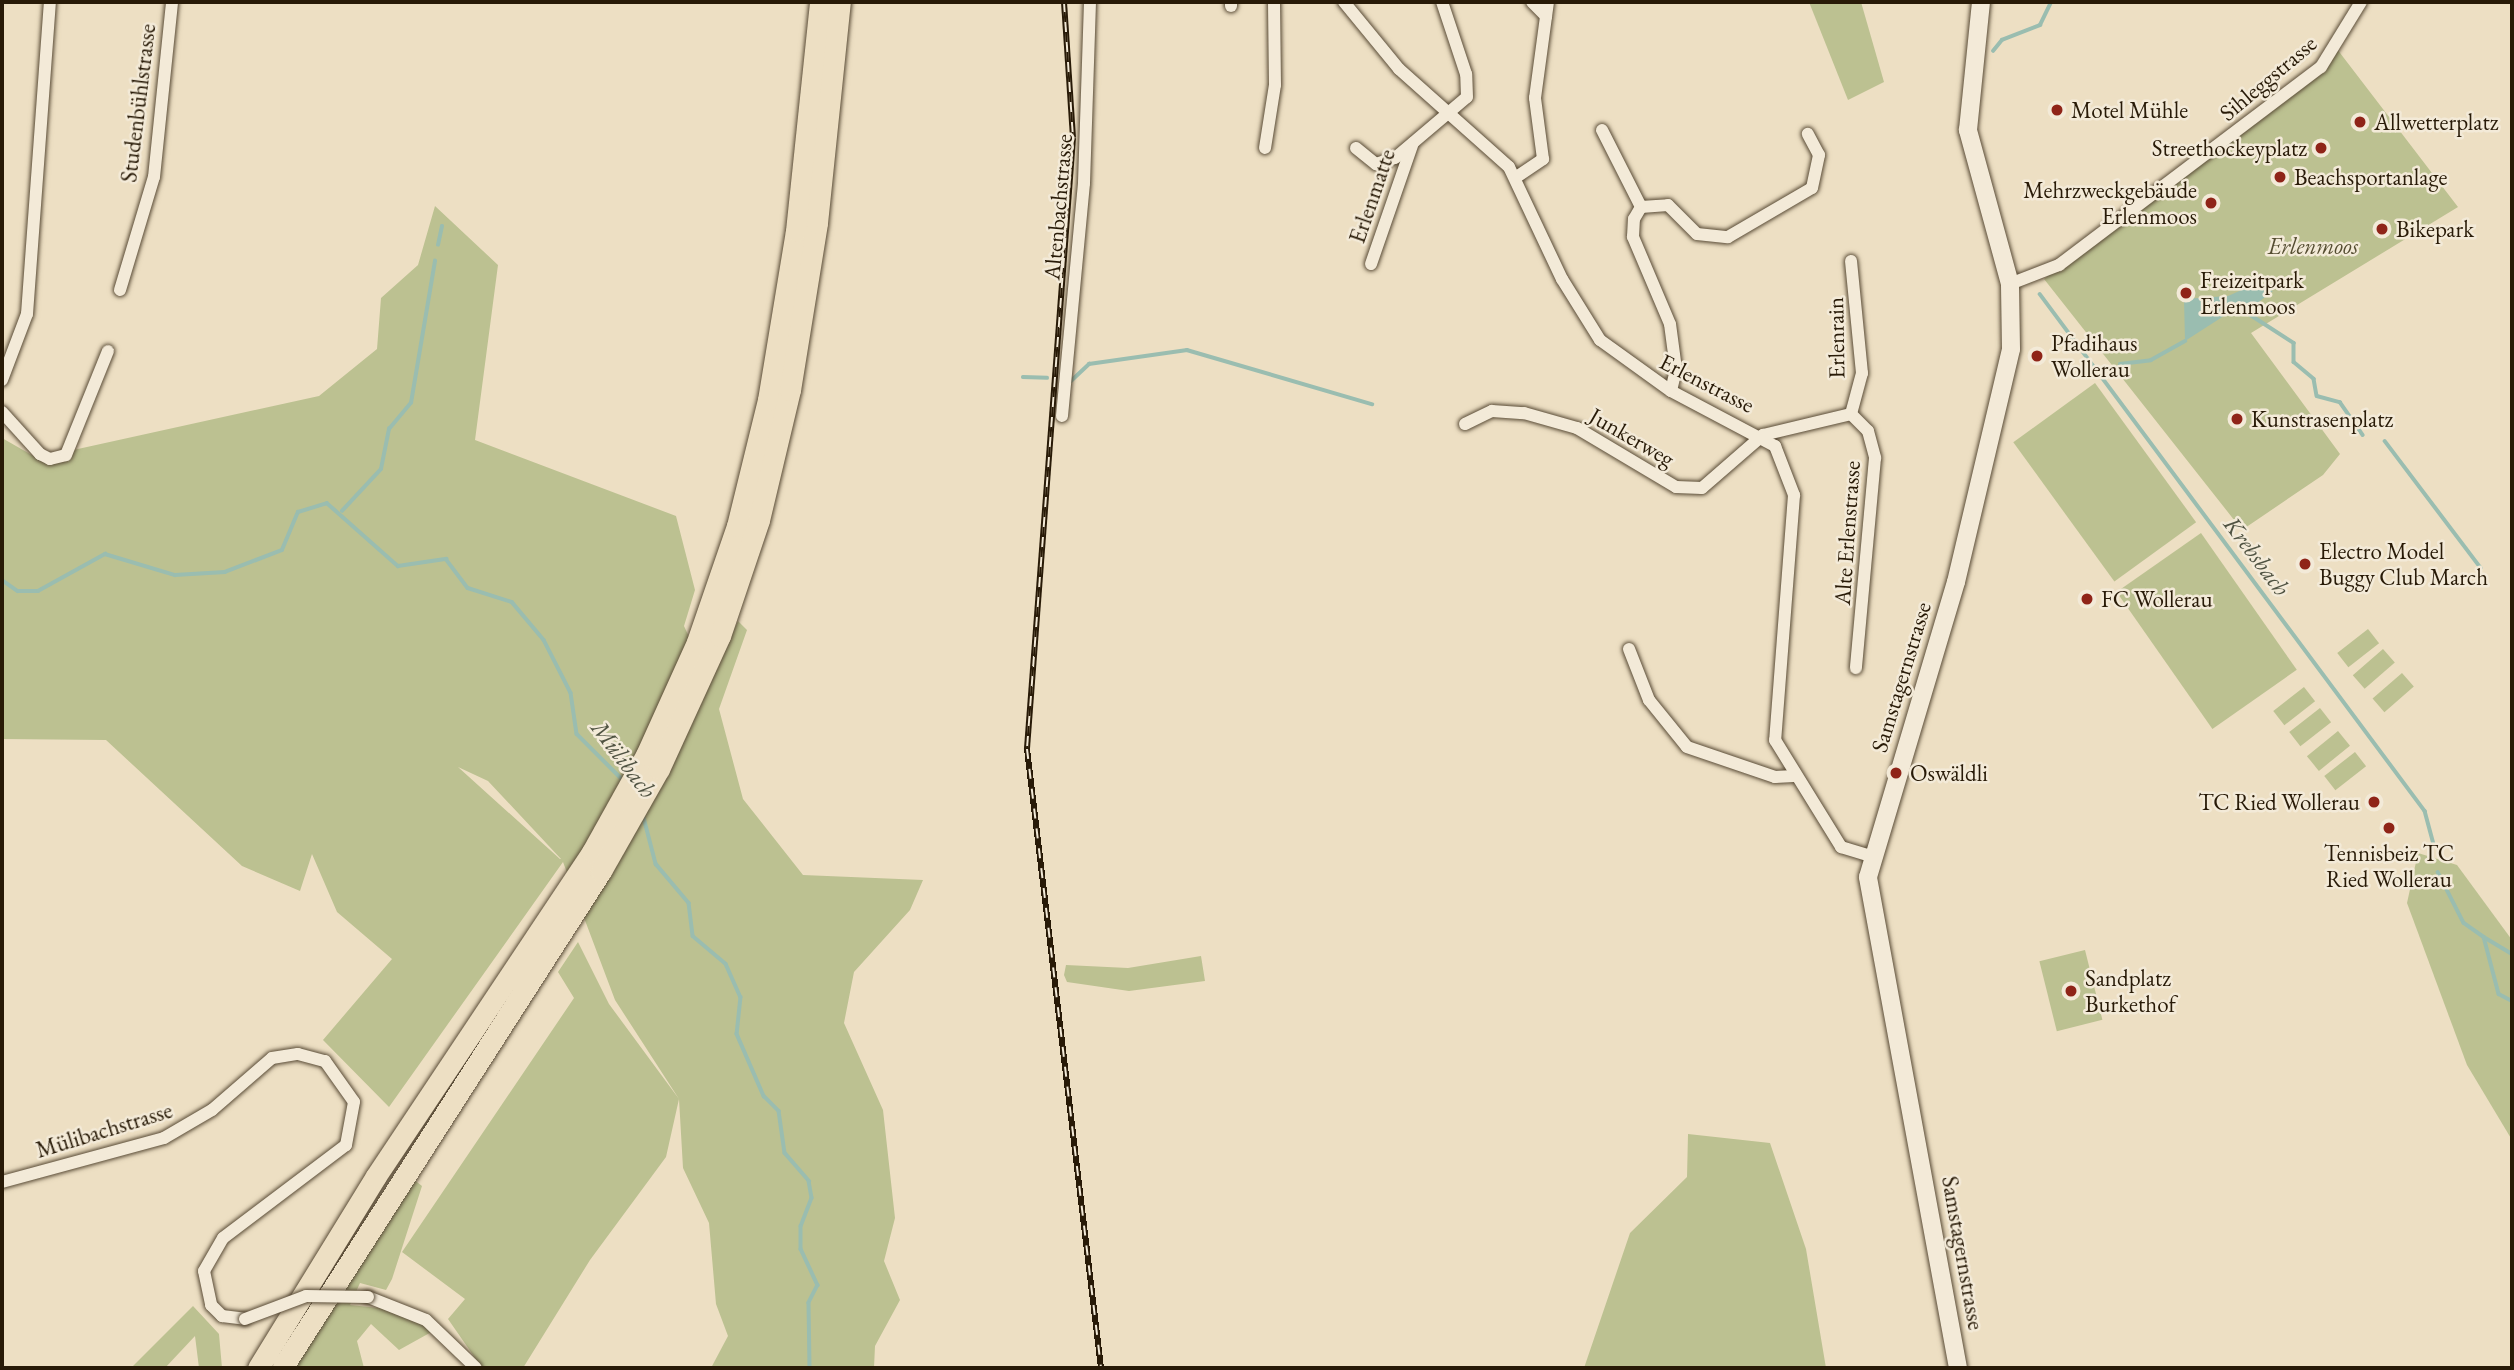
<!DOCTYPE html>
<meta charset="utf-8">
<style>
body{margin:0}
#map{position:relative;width:2514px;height:1370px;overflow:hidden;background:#eddfc3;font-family:"EB Garamond",serif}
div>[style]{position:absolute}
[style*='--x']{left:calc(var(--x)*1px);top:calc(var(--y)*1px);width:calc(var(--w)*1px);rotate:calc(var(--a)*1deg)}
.green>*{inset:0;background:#bcc191;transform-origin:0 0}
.water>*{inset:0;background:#9abdb0}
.stream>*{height:3.5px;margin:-1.75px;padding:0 1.75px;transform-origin:1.75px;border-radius:1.75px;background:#9abdb0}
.roads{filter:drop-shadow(0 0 2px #594b36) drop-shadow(0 0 2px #594b36)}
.street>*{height:12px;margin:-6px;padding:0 6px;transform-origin:6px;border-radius:6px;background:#f3ead8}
.secondary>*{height:18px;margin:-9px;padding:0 9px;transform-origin:9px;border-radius:9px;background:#f3ead8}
.highway>*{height:21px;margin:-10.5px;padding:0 10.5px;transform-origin:10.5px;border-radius:10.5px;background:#eddfc3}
.rail>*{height:6px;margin-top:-3px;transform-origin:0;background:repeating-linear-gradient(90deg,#f3ead8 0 10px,#281a07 0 20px);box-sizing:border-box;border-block:2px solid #281a07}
.bridges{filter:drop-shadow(0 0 2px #594b36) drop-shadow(0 0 2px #594b36)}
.street-bridge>*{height:12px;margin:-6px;padding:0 6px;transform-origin:6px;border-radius:6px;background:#f3ead8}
.dots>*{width:19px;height:19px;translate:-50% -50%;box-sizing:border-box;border:4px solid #f3ead8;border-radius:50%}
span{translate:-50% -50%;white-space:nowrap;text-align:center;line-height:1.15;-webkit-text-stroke:5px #f3ead8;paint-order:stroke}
.street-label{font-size:23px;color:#281a07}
.poi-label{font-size:23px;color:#281a07}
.left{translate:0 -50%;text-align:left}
.right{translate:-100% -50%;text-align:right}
.park-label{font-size:23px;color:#544c30;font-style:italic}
.water-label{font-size:24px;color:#505342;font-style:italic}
.frame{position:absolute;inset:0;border:4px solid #281a07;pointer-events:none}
</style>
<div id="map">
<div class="green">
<div style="clip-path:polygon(1809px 2px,1861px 2px,1884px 82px,1848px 100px)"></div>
<div style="clip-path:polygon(2337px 49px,2458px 207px,2251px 333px,2340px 454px,2323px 475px,2242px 530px,2044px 279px,2322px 68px)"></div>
<div style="clip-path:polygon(evenodd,435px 206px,498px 265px,475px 440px,676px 516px,695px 590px,684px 626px,710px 682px,738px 621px,747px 630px,719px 709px,743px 799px,803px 875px,923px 880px,910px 910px,854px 972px,844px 1023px,883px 1110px,895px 1218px,884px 1261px,900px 1300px,875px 1346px,874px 1368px,711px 1368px,728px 1336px,716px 1304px,709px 1223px,683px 1168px,679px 1099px,666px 1157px,590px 1260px,523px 1368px,482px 1368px,448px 1319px,465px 1299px,402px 1252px,574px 998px,558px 972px,578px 942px,609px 1004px,679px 1099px,615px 1000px,563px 862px,389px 1107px,323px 1040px,392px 959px,337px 912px,312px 854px,300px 891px,242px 866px,106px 740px,2px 739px,2px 438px,37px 458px,319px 396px,377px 349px,381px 298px,418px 265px,435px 206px,458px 767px,488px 781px,561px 859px,560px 859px,458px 767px)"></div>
<div style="left:2095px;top:383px;width:172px;height:101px;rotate:54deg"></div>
<div style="left:2201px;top:533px;width:167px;height:103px;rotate:55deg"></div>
<div style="left:2368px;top:629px;width:18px;height:39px;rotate:52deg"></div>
<div style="left:2383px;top:649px;width:18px;height:40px;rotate:49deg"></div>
<div style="left:2402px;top:673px;width:18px;height:39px;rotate:49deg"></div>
<div style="left:2304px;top:687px;width:18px;height:39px;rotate:52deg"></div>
<div style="left:2320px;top:708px;width:18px;height:39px;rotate:52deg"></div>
<div style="left:2338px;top:731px;width:19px;height:40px;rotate:51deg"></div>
<div style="left:2355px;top:752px;width:18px;height:39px;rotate:52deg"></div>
<div style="clip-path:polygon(2418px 853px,2457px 865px,2512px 940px,2512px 1140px,2467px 1065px,2407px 903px)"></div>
<div style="left:2085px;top:950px;width:72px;height:47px;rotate:76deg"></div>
<div style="clip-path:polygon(1201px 956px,1205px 981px,1129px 991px,1067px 982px,1064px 975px,1066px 965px,1128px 968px)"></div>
<div style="clip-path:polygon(1688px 1134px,1770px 1143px,1806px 1249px,1826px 1368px,1584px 1368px,1630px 1233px,1687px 1177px)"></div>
<div style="clip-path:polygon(413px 1179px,422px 1186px,392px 1279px,386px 1290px,360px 1283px,350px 1305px,389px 1309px,435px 1330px,399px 1350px,371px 1324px,357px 1341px,364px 1368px,295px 1368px)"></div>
<div style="clip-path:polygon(193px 1306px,219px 1334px,222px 1368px,199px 1368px,195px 1336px,165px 1368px,131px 1368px)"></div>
</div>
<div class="water">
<div style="clip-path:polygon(2253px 285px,2273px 291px,2246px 312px,2230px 312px,2185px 341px,2184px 299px,2228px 296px)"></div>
</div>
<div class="stream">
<div style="--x:1993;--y:51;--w:14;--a:-51"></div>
<div style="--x:2002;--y:40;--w:41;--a:-21.5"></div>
<div style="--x:2040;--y:25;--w:25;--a:-64"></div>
<div style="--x:438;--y:245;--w:19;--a:-78"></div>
<div style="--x:2040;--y:294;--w:645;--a:53.33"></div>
<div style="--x:2425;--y:811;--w:35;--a:75"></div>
<div style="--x:2246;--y:312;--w:57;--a:32.9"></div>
<div style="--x:2294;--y:343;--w:19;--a:90"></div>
<div style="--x:2294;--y:362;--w:26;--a:40"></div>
<div style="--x:2314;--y:379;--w:17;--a:80"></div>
<div style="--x:2317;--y:396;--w:24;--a:15"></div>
<div style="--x:2340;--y:402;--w:40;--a:55.1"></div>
<div style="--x:2120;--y:364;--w:31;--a:-7"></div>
<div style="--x:2151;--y:360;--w:39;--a:-29"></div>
<div style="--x:1023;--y:377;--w:24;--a:2"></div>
<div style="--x:1071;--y:381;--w:25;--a:-43"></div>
<div style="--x:1089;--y:364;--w:99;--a:-8.1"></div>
<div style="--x:1187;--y:350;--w:193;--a:16.3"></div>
<div style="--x:2385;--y:441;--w:159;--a:52.9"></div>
<div style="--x:342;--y:511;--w:57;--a:-47.1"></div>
<div style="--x:381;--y:469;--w:41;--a:-78.7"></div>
<div style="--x:389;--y:429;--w:34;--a:-50"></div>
<div style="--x:411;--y:403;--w:144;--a:-80.4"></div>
<div style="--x:2;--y:580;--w:19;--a:35"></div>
<div style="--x:18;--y:591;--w:20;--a:0"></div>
<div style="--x:38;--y:591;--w:77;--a:-28.9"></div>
<div style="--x:105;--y:554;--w:73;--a:16.7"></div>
<div style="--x:175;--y:575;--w:50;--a:-3.4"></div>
<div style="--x:225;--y:572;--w:61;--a:-21.1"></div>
<div style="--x:282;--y:550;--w:41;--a:-67.2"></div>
<div style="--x:298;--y:512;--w:30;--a:-17"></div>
<div style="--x:327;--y:503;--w:95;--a:41.6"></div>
<div style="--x:398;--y:566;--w:49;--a:-8.3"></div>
<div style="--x:446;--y:559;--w:36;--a:53"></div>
<div style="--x:468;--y:588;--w:46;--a:17.7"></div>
<div style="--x:512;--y:602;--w:50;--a:49.9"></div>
<div style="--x:544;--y:640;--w:59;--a:63"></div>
<div style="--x:571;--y:693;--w:41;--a:81.7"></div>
<div style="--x:577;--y:734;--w:65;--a:45"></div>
<div style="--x:643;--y:814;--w:52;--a:75.4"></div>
<div style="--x:656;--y:864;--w:51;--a:49.8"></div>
<div style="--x:689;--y:903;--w:33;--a:83"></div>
<div style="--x:693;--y:936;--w:43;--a:40.3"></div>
<div style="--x:726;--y:964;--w:36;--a:66"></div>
<div style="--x:741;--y:997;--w:37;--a:96"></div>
<div style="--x:737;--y:1034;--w:68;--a:66.5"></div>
<div style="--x:764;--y:1096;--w:21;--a:45"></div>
<div style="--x:779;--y:1111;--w:42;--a:81.9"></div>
<div style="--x:785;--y:1153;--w:37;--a:49"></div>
<div style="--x:809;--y:1181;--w:17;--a:80"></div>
<div style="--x:812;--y:1198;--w:30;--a:111"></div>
<div style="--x:801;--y:1226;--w:23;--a:90"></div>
<div style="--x:801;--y:1249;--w:40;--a:65"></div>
<div style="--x:818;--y:1285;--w:20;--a:117"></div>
<div style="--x:809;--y:1303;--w:65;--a:89.1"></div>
<div style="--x:2438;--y:872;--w:57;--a:63"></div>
<div style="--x:2464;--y:923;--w:24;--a:35"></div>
<div style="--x:2484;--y:937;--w:59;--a:75.3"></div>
<div style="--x:2499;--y:994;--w:15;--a:28"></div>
<div style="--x:2484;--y:937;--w:33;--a:31"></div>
</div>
<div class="roads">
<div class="street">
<div style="--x:1231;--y:2;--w:4;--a:90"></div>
<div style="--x:1344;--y:2;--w:87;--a:50.6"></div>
<div style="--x:1399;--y:69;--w:147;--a:41.7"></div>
<div style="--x:1509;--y:167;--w:124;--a:64.7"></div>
<div style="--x:1562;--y:279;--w:72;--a:58.1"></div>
<div style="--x:1600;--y:340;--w:87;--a:35.7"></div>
<div style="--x:1671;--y:391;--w:118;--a:27.9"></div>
<div style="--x:1775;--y:446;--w:53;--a:68.8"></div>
<div style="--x:1794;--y:495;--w:246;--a:94.4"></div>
<div style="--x:1775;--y:740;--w:126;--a:58.3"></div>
<div style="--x:1841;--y:847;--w:31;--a:17"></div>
<div style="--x:1532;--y:2;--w:20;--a:45"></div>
<div style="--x:1602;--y:130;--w:86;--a:63.1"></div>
<div style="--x:1265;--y:148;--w:64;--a:-81"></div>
<div style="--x:1275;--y:85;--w:83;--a:-90.7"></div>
<div style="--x:1356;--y:148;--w:26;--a:39"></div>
<div style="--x:1376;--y:164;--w:20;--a:-18"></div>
<div style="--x:1395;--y:158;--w:94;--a:-40.3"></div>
<div style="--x:1467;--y:97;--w:23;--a:-92"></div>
<div style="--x:1466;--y:74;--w:76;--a:-108.4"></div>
<div style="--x:1515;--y:178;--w:34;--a:-34"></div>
<div style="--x:1543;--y:159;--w:62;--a:-97.5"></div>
<div style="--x:1535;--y:98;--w:97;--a:-82.3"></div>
<div style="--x:1851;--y:261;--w:113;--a:84.4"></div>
<div style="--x:1862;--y:373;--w:42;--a:105"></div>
<div style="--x:1371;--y:264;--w:128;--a:-70.9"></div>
<div style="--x:2010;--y:284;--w:53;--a:-21.2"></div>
<div style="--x:2059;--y:265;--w:328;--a:-37.1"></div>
<div style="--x:2321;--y:67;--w:76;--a:-58.4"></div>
<div style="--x:120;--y:290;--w:118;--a:-73.3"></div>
<div style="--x:154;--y:177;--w:176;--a:-84.1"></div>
<div style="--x:2;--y:380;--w:71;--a:-69.3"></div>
<div style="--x:27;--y:314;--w:313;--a:-85.8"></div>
<div style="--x:1671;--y:391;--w:23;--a:-77"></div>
<div style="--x:1676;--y:369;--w:45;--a:-97.6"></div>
<div style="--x:1670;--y:324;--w:95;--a:-113"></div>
<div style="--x:1633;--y:237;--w:18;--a:-87"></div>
<div style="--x:1634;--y:219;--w:14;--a:-60"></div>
<div style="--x:1641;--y:207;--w:27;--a:-4"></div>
<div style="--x:1668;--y:205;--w:41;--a:45"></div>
<div style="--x:1697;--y:234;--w:31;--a:6"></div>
<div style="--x:1728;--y:237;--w:97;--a:-30.3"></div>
<div style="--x:1812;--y:188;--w:34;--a:-78"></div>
<div style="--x:1819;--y:155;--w:24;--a:-118"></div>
<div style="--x:2;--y:412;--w:57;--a:47.9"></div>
<div style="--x:40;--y:454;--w:11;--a:27"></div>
<div style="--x:50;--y:459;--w:16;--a:-14"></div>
<div style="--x:66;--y:455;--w:112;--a:-68"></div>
<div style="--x:1062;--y:416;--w:234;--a:-84.6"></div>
<div style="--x:1084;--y:183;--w:181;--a:-88.1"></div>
<div style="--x:1465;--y:424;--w:30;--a:-26"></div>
<div style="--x:1492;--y:411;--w:32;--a:4"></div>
<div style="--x:1524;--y:413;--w:55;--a:15.8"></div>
<div style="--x:1577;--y:428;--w:115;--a:30.8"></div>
<div style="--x:1676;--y:487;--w:26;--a:2"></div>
<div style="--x:1702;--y:488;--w:81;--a:-41"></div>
<div style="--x:1763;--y:435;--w:90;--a:-13.4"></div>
<div style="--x:1851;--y:414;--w:24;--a:45"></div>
<div style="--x:1868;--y:431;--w:28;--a:75"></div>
<div style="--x:1875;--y:458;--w:211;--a:95.2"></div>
<div style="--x:1629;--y:649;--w:55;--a:68.6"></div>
<div style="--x:1649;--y:700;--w:60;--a:51"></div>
<div style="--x:1687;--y:747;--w:93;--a:18.8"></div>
<div style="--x:1775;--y:777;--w:19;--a:-3"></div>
<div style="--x:2;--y:1182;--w:168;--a:-15.2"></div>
<div style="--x:164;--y:1138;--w:56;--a:-30.3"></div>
<div style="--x:212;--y:1110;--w:79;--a:-40.9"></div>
<div style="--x:272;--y:1058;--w:26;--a:-9"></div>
<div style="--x:298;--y:1054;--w:28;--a:15"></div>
<div style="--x:325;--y:1061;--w:50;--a:54.7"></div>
<div style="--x:354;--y:1102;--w:44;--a:100.5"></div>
<div style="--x:346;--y:1145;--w:154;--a:142.9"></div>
<div style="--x:223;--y:1238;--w:38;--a:120"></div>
<div style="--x:204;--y:1271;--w:35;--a:78"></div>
<div style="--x:211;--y:1305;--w:16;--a:45"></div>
<div style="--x:222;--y:1316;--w:23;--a:7"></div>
<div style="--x:368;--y:1297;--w:62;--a:21.6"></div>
<div style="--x:426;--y:1320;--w:69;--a:43.8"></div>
</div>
<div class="secondary">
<div style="--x:1958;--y:1368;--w:499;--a:-100.4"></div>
<div style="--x:1868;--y:877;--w:308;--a:-73.4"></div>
<div style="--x:1956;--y:582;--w:239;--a:-76.7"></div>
<div style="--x:2011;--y:349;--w:65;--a:-90.9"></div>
<div style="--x:2010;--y:284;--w:160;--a:-105.3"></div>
<div style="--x:1968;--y:130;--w:129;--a:-84.2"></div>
</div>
<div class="highway">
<div style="--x:258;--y:1368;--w:225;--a:-58.4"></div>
<div style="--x:376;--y:1176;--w:389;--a:-56.3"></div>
<div style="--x:592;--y:852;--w:111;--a:-60.9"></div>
<div style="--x:646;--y:755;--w:124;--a:-65.7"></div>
<div style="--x:697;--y:642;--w:123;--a:-71"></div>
<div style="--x:737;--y:526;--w:130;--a:-76.2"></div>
<div style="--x:768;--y:400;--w:171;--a:-80.6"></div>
<div style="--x:796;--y:231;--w:230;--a:-84"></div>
<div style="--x:282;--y:1368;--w:591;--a:-57.31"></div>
<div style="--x:601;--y:871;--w:117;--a:-60.4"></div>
<div style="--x:659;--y:769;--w:146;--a:-65.4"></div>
<div style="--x:720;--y:636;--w:122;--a:-71.4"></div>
<div style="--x:759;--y:520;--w:134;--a:-76.6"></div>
<div style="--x:790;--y:390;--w:169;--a:-80.8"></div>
<div style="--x:817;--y:223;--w:222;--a:-84.1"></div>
</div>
</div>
<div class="rail">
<div style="--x:1064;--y:2;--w:136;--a:86.2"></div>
<div style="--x:1073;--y:138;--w:613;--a:94.31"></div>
<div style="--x:1027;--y:749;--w:623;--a:83.18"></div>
</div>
<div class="bridges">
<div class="street-bridge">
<div style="--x:245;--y:1319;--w:65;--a:-20.7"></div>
<div style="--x:306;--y:1296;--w:62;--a:0.9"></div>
</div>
</div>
<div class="dots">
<div style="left:2057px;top:110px;background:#8f2418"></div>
<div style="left:2360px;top:122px;background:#8f2418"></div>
<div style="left:2321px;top:148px;background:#8f2418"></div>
<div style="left:2280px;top:177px;background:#8f2418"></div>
<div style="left:2211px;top:203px;background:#8f2418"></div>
<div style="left:2382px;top:229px;background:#8f2418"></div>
<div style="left:2186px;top:293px;background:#8f2418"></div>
<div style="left:2037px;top:356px;background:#8f2418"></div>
<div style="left:2237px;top:419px;background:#8f2418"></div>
<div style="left:2305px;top:564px;background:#8f2418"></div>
<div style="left:2087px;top:599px;background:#8f2418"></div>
<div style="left:1896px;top:773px;background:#8f2418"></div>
<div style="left:2374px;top:802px;background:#8f2418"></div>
<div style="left:2389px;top:828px;background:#8f2418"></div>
<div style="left:2071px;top:991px;background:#8f2418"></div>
</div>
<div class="street-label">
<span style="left:2268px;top:78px;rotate:-40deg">Sihleggstrasse</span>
<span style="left:138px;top:103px;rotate:-83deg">Studenbühlstrasse</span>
<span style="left:1372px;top:196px;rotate:-71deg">Erlenmatte</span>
<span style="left:1058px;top:207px;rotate:-85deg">Altenbachstrasse</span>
<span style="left:1836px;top:338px;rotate:-91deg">Erlenrain</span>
<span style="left:1707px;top:383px;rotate:27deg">Erlenstrasse</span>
<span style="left:1632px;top:437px;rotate:30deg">Junkerweg</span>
<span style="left:1847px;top:533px;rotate:-86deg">Alte Erlenstrasse</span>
<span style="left:1901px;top:677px;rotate:-73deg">Samstagernstrasse</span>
<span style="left:104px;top:1130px;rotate:-17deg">Mülibachstrasse</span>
<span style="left:1963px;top:1253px;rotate:80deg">Samstagernstrasse</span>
</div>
<div class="poi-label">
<span class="left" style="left:2071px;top:110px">Motel Mühle</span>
<span class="left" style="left:2374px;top:122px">Allwetterplatz</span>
<span class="right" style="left:2307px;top:148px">Streethockeyplatz</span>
<span class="left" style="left:2294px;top:177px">Beachsportanlage</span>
<span class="right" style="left:2197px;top:203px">Mehrzweckgebäude<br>Erlenmoos</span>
<span class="left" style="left:2396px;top:229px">Bikepark</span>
<span class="left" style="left:2200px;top:293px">Freizeitpark<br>Erlenmoos</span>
<span class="left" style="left:2051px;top:356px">Pfadihaus<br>Wollerau</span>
<span class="left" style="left:2251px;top:419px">Kunstrasenplatz</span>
<span class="left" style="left:2319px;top:564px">Electro Model<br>Buggy Club March</span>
<span class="left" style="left:2101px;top:599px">FC Wollerau</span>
<span class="left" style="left:1910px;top:773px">Oswäldli</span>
<span class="right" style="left:2360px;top:802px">TC Ried Wollerau</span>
<span style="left:2389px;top:866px">Tennisbeiz TC<br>Ried Wollerau</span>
<span class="left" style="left:2085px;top:991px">Sandplatz<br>Burkethof</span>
</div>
<div class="park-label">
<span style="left:2313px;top:246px">Erlenmoos</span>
</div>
<div class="water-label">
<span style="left:2257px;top:556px;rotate:53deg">Krebsbach</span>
<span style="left:624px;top:759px;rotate:53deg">Mülibach</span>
</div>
<div class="frame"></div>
</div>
